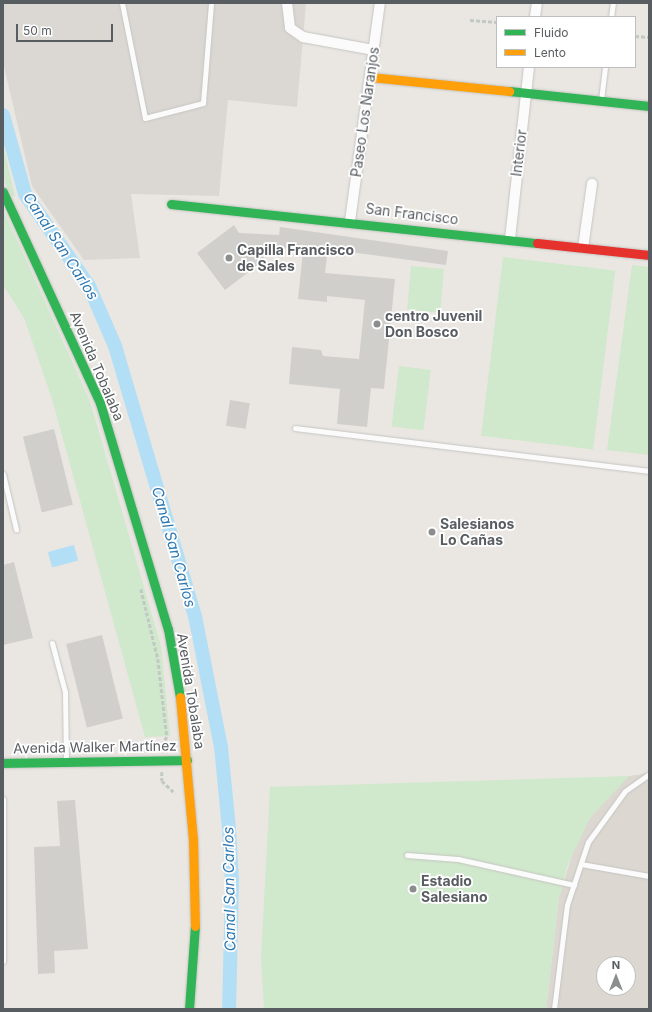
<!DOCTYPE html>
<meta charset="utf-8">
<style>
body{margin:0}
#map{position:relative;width:652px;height:1012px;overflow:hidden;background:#eae7e2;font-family:Inter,sans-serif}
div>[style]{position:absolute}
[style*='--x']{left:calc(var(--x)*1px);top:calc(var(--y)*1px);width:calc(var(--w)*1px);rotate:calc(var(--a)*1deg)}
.industrial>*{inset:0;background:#dbd8d3}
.education>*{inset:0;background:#dcd8d1}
.green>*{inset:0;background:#d0e8cb;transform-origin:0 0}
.water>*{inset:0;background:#b3dff6;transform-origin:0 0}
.canal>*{height:14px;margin:-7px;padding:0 7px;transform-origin:7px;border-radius:7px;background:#b3dff6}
.building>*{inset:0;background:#d1cfcc;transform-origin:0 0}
.path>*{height:2.5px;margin-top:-1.25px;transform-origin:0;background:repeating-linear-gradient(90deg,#c2c9c5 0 4px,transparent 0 6px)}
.roads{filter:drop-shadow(0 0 1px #c5c5c3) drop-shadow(0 0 1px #c5c5c3)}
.lane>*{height:5px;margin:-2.5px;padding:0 2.5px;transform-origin:2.5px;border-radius:2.5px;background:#fcfbfb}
.street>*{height:10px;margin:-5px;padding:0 5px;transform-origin:5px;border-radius:5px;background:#fcfbfb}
.fast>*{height:9px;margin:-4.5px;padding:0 4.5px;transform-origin:4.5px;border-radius:4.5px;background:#30b455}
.slow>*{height:9px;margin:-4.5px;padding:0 4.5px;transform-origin:4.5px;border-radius:4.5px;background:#ff9f0a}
.jam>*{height:9px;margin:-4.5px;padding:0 4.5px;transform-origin:4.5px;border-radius:4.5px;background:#e5322d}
.dots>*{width:11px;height:11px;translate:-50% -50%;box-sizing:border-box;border:2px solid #fff;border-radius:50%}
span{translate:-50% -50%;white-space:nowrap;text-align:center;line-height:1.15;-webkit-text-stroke:3.5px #fff;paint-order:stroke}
.street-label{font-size:14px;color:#585d61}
.poi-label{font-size:14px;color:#585d61;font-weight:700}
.left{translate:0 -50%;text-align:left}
.water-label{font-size:15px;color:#3078b1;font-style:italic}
.frame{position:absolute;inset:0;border:4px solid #585d61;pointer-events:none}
.legend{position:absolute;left:496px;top:16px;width:140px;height:52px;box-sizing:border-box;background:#fff;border:1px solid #bcbec0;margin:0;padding:5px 7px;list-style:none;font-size:12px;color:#585d61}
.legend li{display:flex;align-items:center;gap:8px;height:20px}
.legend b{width:20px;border:1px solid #bcbec0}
.north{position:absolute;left:596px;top:956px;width:40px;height:40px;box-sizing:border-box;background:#fff;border:1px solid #bcbec0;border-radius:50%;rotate:0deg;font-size:11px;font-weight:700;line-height:16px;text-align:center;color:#585d61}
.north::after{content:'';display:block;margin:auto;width:14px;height:18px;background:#8b8d8e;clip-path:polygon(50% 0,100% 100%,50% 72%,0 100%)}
.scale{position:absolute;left:16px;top:24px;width:97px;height:18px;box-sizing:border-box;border:2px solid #585d61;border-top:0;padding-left:5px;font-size:12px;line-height:14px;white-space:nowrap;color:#585d61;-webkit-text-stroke:3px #fff;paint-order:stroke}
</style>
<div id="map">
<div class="industrial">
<div style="clip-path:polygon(3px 3px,306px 3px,297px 107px,228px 100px,219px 196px,131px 194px,140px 258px,84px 260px,32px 186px,3px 62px)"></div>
</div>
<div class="education">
<div style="clip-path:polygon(evenodd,649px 773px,649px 1009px,546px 1009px,559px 898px,574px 848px,590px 818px,615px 789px,629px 776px,649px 773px,604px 964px,628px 964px,628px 988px,604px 988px,604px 964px)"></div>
</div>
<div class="green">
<div style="clip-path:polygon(3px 145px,15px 196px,12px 196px,3px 179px)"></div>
<div style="clip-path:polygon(3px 209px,90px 401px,161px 646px,170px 736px,145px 737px,52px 399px,24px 318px,3px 285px)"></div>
<div style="left:503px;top:257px;width:113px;height:180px;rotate:7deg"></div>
<div style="clip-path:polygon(632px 265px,649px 267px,649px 455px,607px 450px)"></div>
<div style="left:411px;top:266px;width:33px;height:44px;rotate:5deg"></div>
<div style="left:399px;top:366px;width:32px;height:61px;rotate:7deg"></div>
<div style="clip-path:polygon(629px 776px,590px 818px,568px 864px,559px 898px,546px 1009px,264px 1009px,261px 958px,270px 787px)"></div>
</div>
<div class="water">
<div style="left:74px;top:545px;width:16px;height:27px;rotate:75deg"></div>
</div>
<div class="canal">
<div style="--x:3;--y:115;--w:82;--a:74.4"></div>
<div style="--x:25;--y:194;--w:112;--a:55.2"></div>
<div style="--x:89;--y:286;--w:65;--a:66.6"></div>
<div style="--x:115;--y:346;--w:282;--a:73.5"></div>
<div style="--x:195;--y:616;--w:134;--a:78.8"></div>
<div style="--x:221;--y:747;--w:81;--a:84.4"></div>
<div style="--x:229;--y:828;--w:53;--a:86.8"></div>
<div style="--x:232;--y:881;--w:128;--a:91.3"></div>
</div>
<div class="building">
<div style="clip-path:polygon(234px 225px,239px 233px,279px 235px,280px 227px,448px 251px,446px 265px,328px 249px,325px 273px,395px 279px,384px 389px,371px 388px,367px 427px,337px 424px,340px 389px,289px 384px,292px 347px,321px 350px,323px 356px,359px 359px,365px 300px,327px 296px,327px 302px,298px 299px,303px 251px,265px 246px,264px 260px,225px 290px,197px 253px)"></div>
<div style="left:230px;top:400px;width:20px;height:26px;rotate:9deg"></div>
<div style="left:54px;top:429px;width:78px;height:32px;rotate:76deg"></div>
<div style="clip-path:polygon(14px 562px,33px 638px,3px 645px,3px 565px)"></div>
<div style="left:102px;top:635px;width:86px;height:37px;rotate:76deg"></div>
<div style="clip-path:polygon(75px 800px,88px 949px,54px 951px,55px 973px,38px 974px,34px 847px,60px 846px,57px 801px)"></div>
</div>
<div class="path">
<div style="--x:470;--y:20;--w:27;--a:4"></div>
<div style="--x:635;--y:36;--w:14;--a:4"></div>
<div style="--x:141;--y:589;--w:72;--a:76.3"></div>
<div style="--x:158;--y:659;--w:79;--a:83.4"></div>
<div style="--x:167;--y:737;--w:12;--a:121"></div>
<div style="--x:162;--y:772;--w:9;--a:90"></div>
<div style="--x:162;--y:781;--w:18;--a:43"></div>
</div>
<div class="roads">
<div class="lane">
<div style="--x:122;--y:3;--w:117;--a:78.7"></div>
<div style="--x:145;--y:118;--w:60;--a:-14.5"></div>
<div style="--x:203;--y:103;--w:100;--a:-85.4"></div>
<div style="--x:611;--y:17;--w:14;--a:-82"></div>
<div style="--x:601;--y:100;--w:33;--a:-83"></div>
<div style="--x:295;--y:428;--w:357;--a:6.9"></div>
<div style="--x:3;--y:474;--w:57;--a:76.7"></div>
<div style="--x:52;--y:643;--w:51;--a:75.1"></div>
<div style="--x:65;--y:692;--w:69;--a:89.2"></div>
<div style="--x:3;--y:799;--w:162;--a:90"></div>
<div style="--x:407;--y:855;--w:51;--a:4.5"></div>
<div style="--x:458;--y:859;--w:119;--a:12.6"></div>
<div style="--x:581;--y:864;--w:69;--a:10"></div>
<div style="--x:554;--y:1009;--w:105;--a:-82.9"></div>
<div style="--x:567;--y:905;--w:66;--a:-71.6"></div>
<div style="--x:588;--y:842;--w:63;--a:-54"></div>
<div style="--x:625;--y:791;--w:29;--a:-35"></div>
</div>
<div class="street">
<div style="--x:287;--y:3;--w:25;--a:83"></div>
<div style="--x:290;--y:28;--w:16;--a:35"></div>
<div style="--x:303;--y:37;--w:71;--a:10.5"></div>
<div style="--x:535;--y:17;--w:14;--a:-82"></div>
<div style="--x:350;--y:221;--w:220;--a:-82.2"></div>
<div style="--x:510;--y:239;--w:173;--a:-83.7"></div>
<div style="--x:583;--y:248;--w:65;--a:-82"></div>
</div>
<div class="fast">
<div style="--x:509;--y:91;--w:141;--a:6.1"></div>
<div style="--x:3;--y:192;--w:232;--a:65.3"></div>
<div style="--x:100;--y:403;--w:236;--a:73.3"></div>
<div style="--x:168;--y:629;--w:69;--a:80"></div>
<div style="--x:171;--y:204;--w:368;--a:6.1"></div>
<div style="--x:3;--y:763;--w:184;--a:-0.9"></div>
<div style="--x:189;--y:1009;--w:83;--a:-85.9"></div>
</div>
<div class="slow">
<div style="--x:370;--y:77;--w:140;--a:5.8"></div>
<div style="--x:180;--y:697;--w:143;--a:84.8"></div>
<div style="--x:193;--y:839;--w:87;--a:88.7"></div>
</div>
<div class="jam">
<div style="--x:537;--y:243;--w:113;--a:6.1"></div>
</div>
</div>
<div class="dots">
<div style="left:229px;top:258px;background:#8b8d8e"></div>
<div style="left:377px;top:324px;background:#8b8d8e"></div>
<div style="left:432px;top:532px;background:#8b8d8e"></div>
<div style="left:413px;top:889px;background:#8b8d8e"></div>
</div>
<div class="street-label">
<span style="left:365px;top:112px;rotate:-82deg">Paseo Los Naranjos</span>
<span style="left:519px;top:153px;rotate:-83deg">Interior</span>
<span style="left:412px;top:214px;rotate:7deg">San Francisco</span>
<span style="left:97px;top:366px;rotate:67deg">Avenida Tobalaba</span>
<span style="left:191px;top:691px;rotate:81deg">Avenida Tobalaba</span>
<span style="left:95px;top:747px;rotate:-1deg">Avenida Walker Martínez</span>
</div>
<div class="poi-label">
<span class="left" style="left:237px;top:258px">Capilla Francisco<br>de Sales</span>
<span class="left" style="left:385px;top:324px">centro Juvenil<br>Don Bosco</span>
<span class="left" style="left:440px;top:532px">Salesianos<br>Lo Cañas</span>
<span class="left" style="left:421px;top:889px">Estadio<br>Salesiano</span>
</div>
<div class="water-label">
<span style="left:61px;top:246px;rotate:57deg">Canal San Carlos</span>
<span style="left:174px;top:547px;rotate:74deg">Canal San Carlos</span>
<span style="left:229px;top:889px;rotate:-91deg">Canal San Carlos</span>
</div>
<div class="frame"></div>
<ul class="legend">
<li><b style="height:5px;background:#30b455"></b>Fluido</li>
<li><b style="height:5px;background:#ff9f0a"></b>Lento</li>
</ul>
<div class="north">N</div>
<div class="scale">50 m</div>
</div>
